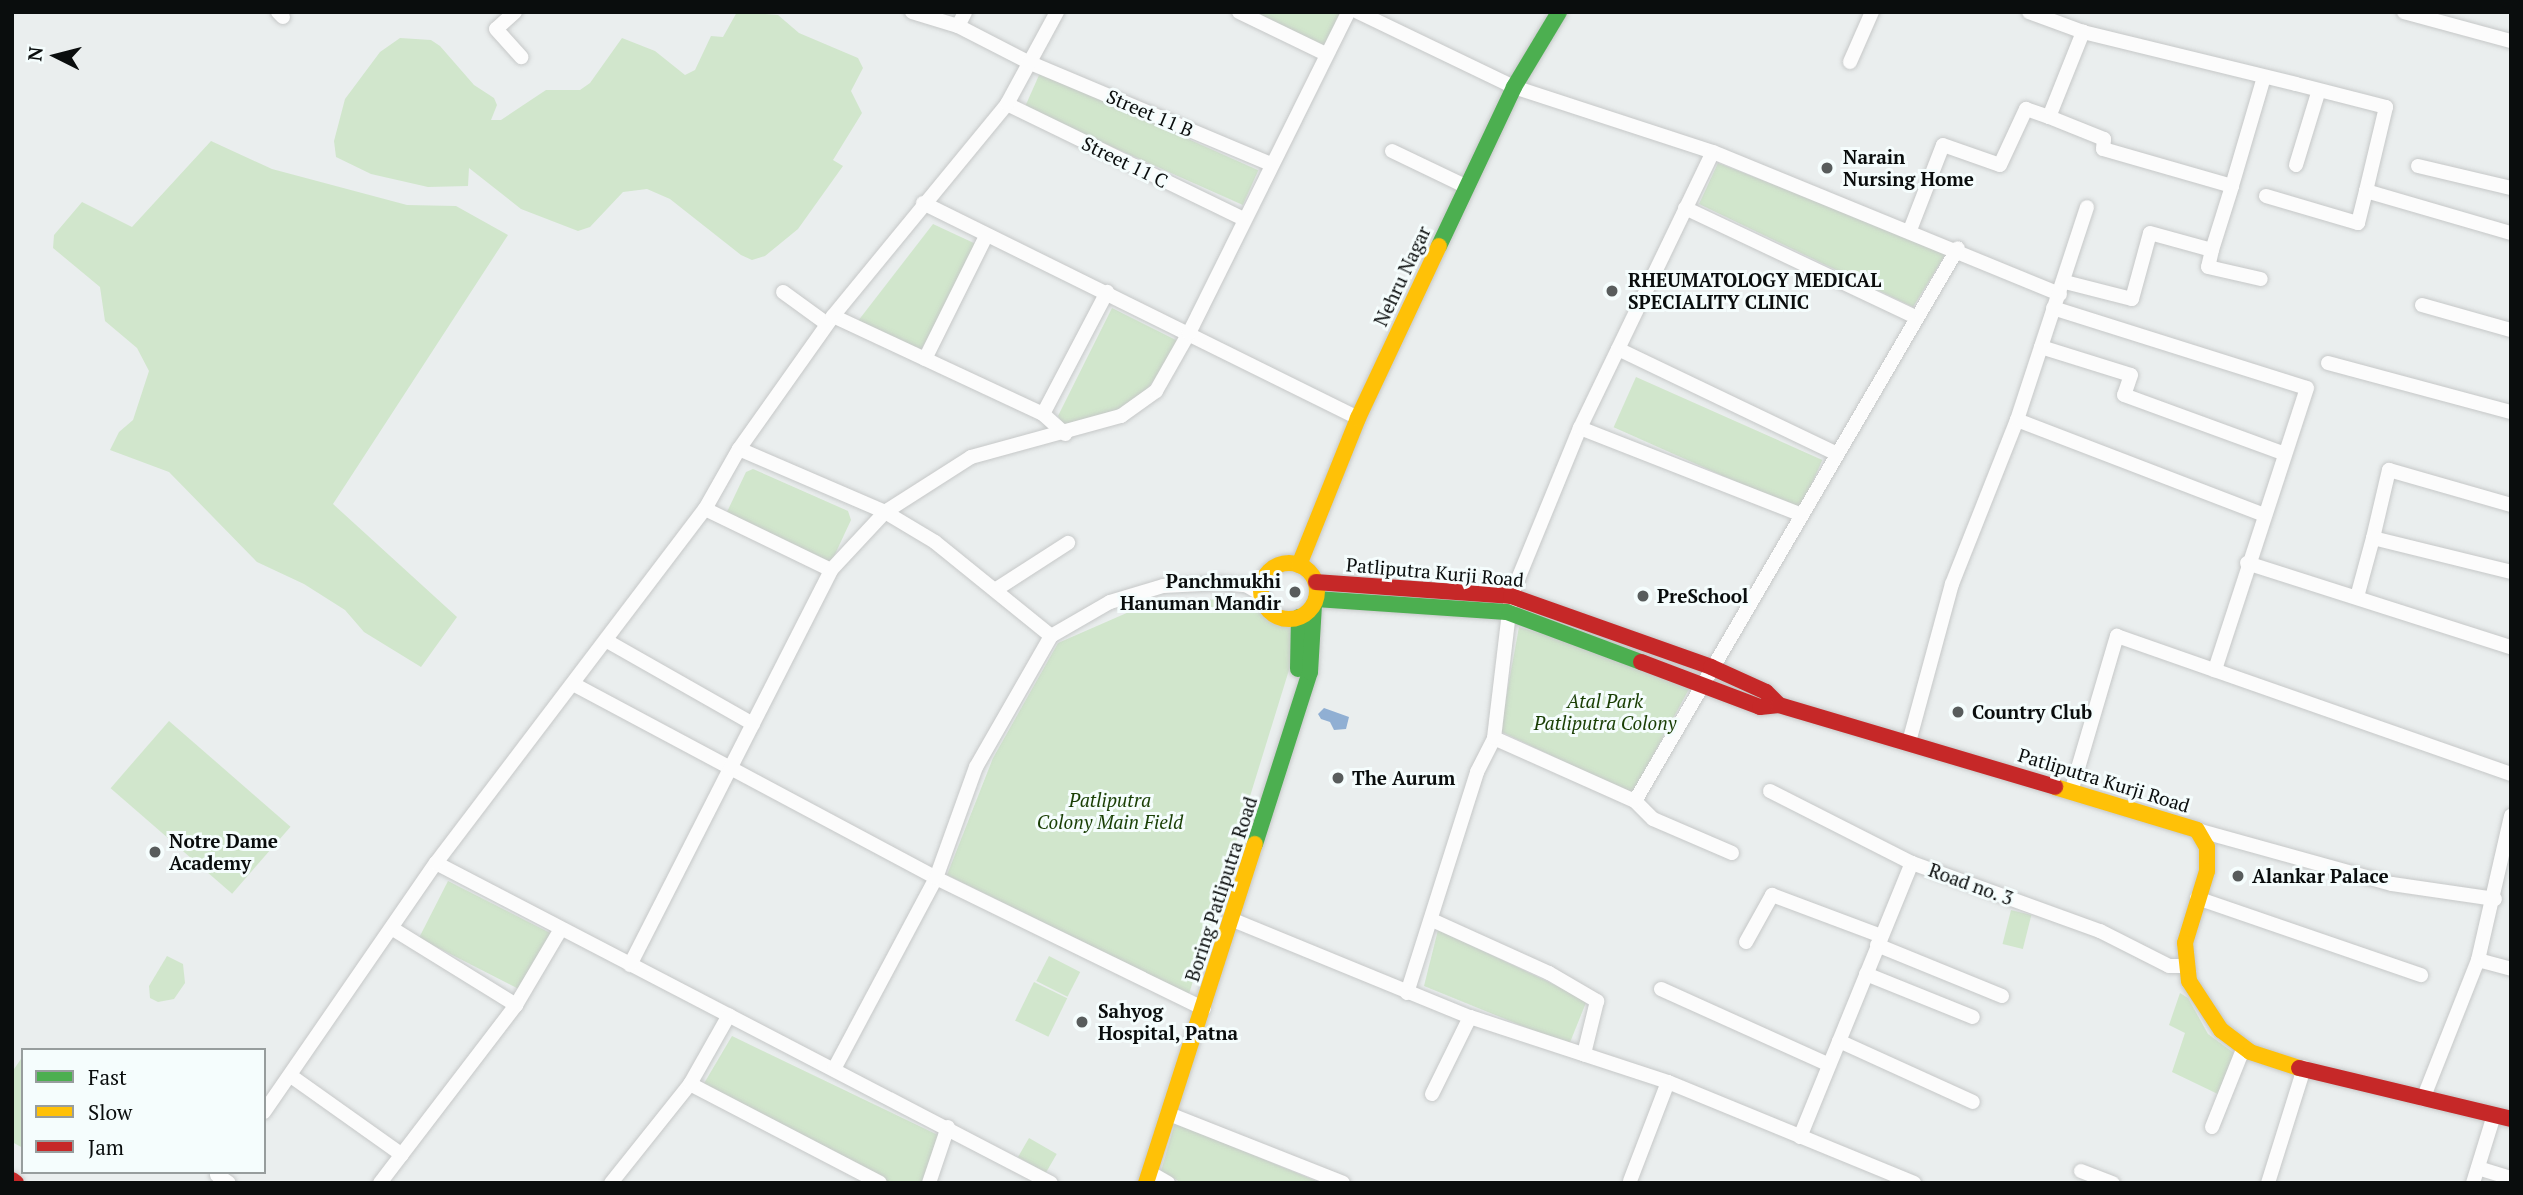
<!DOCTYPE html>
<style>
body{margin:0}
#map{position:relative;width:2523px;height:1195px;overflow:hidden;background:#eaeeee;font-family:"PT Serif",serif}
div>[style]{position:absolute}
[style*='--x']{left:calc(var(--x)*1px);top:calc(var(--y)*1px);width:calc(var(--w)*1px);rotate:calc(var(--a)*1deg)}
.green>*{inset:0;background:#d1e6cc;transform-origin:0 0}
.water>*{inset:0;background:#90afd3}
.roads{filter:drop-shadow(0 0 2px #c6c8c8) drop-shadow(0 0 2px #c6c8c8)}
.street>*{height:14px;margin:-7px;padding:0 7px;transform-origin:7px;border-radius:7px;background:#fcfcfc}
.fast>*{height:16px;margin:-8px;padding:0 8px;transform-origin:8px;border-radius:8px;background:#4caf50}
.slow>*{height:16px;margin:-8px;padding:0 8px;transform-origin:8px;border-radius:8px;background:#ffc107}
.slow>.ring{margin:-8px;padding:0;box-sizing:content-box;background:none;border:16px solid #ffc107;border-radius:50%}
.jam>*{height:16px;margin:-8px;padding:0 8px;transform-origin:8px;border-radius:8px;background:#c62828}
.dots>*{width:19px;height:19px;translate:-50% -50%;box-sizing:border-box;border:4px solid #f5fdfd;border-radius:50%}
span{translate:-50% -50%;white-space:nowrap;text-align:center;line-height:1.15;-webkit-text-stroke:6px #f5fdfd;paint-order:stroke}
.street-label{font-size:19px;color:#0a0d0d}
.poi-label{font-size:19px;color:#0a0d0d;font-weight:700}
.left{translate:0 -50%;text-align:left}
.right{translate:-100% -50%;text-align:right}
.park-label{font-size:19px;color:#193e04;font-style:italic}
.frame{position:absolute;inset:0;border:14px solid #0a0d0d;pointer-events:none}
.legend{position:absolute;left:21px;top:1048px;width:245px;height:126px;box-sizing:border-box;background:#f5fdfd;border:2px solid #979d9d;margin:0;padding:9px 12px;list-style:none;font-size:21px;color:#0a0d0d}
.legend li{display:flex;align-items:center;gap:14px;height:35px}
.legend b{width:35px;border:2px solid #979d9d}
.north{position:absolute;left:21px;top:21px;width:70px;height:70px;-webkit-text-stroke:5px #f5fdfd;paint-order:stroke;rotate:276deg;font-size:19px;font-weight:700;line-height:28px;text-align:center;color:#0a0d0d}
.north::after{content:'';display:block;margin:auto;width:24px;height:32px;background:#0a0d0d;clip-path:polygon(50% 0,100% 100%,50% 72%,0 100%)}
</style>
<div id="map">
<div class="green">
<div style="clip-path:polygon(737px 12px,778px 15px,799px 33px,858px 58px,863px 68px,851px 91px,862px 113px,833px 160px,843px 166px,798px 229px,765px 256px,752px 260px,741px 255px,670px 199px,647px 189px,623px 192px,590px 227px,578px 231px,521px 209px,469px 168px,468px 186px,428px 187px,371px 174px,336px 157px,334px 141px,345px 99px,380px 52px,400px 38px,431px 40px,440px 46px,474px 85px,494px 98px,497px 105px,491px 120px,501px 120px,546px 90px,580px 90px,590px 83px,622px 38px,655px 51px,685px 75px,695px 70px,711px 36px,723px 37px)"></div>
<div style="clip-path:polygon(1250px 12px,1343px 12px,1324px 49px)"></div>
<div style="left:1040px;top:73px;width:239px;height:38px;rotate:24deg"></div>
<div style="clip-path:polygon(211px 141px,272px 169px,407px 205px,456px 206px,508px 235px,333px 504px,457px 617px,421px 667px,364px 632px,345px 610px,304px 584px,257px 562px,169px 472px,110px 450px,119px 432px,133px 420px,149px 371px,137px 348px,105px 321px,100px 287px,53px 248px,54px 235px,82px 202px,132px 227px)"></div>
<div style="clip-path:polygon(1718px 163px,1947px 252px,1913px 307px,1699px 204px)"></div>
<div style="clip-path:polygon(933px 224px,978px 245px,921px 350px,858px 321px)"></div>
<div style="clip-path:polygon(1112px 308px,1178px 341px,1166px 366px,1141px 396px,1119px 411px,1064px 425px,1058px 416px)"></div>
<div style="left:1636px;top:377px;width:204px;height:55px;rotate:24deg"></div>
<div style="clip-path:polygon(753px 469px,848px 511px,851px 520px,830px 565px,726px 514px,746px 472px)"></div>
<div style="clip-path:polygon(1161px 598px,1252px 601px,1274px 615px,1291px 617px,1293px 657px,1189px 994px,947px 875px,993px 758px,1058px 643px)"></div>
<div style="clip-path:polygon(1519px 627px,1695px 678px,1632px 794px,1500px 731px)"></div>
<div style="left:169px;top:721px;width:161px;height:89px;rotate:41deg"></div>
<div style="left:448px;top:881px;width:117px;height:64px;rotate:27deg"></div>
<div style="left:2011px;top:910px;width:21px;height:35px;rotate:14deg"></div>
<div style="clip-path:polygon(1438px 930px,1587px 1000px,1569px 1045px,1424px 986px)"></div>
<div style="clip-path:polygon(167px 956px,183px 964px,185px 983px,174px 999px,158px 1002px,150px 998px,149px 986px)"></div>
<div style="left:1049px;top:956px;width:35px;height:28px;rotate:27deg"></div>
<div style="left:1034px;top:982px;width:37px;height:43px;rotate:26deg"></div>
<div style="clip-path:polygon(2180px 993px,2188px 998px,2208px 1034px,2238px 1056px,2222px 1096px,2172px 1072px,2185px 1033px,2169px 1025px)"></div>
<div style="clip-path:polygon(732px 1036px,940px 1136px,924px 1183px,890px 1183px,703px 1085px)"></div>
<div style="clip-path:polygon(23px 1056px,23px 1148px,12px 1142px,12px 1072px)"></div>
<div style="clip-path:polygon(1175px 1123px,1321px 1183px,1182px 1183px,1161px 1171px)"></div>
<div style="left:1029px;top:1138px;width:32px;height:22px;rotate:30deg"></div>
</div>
<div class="water">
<div style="clip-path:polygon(1324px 708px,1349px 717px,1346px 729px,1334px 730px,1330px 722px,1321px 719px,1318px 714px)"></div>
</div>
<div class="roads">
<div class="street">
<div style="--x:278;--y:12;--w:7;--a:45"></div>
<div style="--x:515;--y:12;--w:25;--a:138"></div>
<div style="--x:496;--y:29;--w:38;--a:48"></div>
<div style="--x:912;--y:12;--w:48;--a:16.9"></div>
<div style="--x:958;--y:26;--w:79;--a:27.2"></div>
<div style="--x:1028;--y:62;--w:264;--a:22.8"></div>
<div style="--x:1239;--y:12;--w:97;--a:25.8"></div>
<div style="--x:1358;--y:12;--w:173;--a:25.7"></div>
<div style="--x:1514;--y:87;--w:209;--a:18.1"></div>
<div style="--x:1713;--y:152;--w:375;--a:22.3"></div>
<div style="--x:2029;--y:12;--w:58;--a:20.3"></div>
<div style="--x:2404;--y:12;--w:111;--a:15.2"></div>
<div style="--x:958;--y:26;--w:16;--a:-63"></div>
<div style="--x:1850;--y:62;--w:55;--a:-66.3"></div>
<div style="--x:2264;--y:77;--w:114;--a:106.4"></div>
<div style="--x:2232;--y:186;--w:134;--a:-164"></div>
<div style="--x:2103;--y:149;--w:10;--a:-84"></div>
<div style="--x:2104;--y:139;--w:59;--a:-158.2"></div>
<div style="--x:2049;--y:117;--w:92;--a:-68.2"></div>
<div style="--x:2083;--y:32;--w:219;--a:13.7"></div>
<div style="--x:2296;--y:84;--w:93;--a:14.3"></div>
<div style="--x:2386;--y:107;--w:86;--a:103.4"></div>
<div style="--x:2366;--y:191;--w:151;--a:16.2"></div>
<div style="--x:1007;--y:104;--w:263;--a:25.9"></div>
<div style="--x:1392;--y:151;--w:83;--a:25.6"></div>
<div style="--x:2296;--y:165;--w:78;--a:-73"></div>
<div style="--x:2418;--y:166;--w:96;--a:13.3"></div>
<div style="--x:2266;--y:196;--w:96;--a:16.4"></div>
<div style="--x:2358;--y:223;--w:33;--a:-76"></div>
<div style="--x:923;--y:203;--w:485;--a:26.3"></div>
<div style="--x:1685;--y:208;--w:255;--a:25.3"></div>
<div style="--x:1910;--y:230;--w:91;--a:-68.8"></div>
<div style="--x:1943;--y:145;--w:60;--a:19.3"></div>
<div style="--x:2000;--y:165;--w:62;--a:-65.1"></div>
<div style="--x:2026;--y:109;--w:24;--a:19"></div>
<div style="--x:2212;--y:250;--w:17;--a:103"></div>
<div style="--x:2208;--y:267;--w:54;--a:12.8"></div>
<div style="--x:2065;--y:282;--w:69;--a:14.2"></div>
<div style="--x:2132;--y:299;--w:68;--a:-74.7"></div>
<div style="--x:2150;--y:233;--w:64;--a:15.3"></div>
<div style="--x:2212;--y:250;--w:67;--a:-72.6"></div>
<div style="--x:783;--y:292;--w:54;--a:36"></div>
<div style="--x:2422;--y:305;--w:92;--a:15.7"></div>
<div style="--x:2053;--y:308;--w:266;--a:17.5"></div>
<div style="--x:2307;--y:388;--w:297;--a:108.1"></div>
<div style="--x:833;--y:316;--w:232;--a:25"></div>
<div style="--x:1043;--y:414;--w:30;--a:42"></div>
<div style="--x:2041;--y:347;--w:94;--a:17.3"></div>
<div style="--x:2131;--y:375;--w:21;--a:109"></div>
<div style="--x:2124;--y:395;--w:171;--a:20.1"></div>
<div style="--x:1618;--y:349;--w:241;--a:25.6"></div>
<div style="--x:925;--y:359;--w:137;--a:-63.6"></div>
<div style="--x:2328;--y:363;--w:189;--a:15"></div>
<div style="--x:1043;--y:414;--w:138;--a:-62.3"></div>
<div style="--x:2017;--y:420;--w:265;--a:21"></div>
<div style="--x:1580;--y:428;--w:235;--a:21.4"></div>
<div style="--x:739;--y:449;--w:159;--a:23.3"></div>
<div style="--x:885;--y:512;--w:58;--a:31"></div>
<div style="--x:935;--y:542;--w:149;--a:39"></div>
<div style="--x:705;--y:509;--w:140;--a:25.8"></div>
<div style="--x:2373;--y:538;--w:70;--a:-76.8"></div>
<div style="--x:2389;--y:470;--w:127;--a:16"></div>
<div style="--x:2247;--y:563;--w:277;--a:17.7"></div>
<div style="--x:995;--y:590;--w:87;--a:-32.8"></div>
<div style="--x:2357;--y:597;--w:61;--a:-74.8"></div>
<div style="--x:2373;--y:538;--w:142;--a:13.8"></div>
<div style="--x:607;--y:641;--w:168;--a:29.6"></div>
<div style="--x:575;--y:685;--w:409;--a:28.1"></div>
<div style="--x:936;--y:878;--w:298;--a:26"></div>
<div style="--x:1494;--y:738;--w:154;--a:24.1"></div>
<div style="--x:1635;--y:801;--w:25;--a:45"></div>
<div style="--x:1653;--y:819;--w:86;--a:23.3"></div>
<div style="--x:1909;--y:742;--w:164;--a:-74.8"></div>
<div style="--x:1952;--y:584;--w:176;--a:-68.4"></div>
<div style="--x:2017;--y:420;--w:224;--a:-71.8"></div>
<div style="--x:1770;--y:791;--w:159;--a:26.9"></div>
<div style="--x:2071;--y:792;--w:163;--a:-73.6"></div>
<div style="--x:2117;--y:636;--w:417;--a:19.3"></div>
<div style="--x:1635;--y:801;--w:640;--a:-59.71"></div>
<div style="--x:2197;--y:830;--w:202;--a:15.5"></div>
<div style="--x:2392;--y:884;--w:104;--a:8.3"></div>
<div style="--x:436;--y:863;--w:693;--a:27.49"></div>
<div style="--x:2197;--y:898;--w:237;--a:19"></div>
<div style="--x:1233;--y:920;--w:256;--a:22.3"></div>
<div style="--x:1470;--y:1017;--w:208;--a:18.2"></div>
<div style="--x:1668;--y:1082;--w:266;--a:22.3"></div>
<div style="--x:1432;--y:920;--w:128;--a:24.4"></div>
<div style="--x:1549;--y:973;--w:56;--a:30.3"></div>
<div style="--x:1597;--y:1001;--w:55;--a:103.8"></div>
<div style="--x:393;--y:929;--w:145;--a:31.7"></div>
<div style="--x:1746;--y:942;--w:54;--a:-61"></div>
<div style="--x:1772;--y:895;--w:116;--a:20.6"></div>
<div style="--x:1877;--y:945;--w:135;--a:22.2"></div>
<div style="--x:2478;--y:960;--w:34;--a:15"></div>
<div style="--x:630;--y:965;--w:443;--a:-63"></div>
<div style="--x:831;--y:570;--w:79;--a:-47"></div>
<div style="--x:885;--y:512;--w:102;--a:-32.6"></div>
<div style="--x:971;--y:457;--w:156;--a:-15.3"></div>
<div style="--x:1121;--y:416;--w:43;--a:-35.5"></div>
<div style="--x:1156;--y:391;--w:67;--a:-60.4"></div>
<div style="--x:1189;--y:333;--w:358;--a:-63.6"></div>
<div style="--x:1866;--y:974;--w:115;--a:21.9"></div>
<div style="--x:1661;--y:989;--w:184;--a:24.3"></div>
<div style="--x:1407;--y:993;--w:232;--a:-72.4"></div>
<div style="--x:1477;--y:772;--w:38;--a:-63"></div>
<div style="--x:1494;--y:738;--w:143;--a:-83.2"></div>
<div style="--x:1511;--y:596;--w:182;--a:-67.7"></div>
<div style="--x:1580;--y:428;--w:306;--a:-64.3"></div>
<div style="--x:1839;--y:1041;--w:147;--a:24.5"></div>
<div style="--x:834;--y:1069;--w:217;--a:-61.9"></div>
<div style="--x:936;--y:878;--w:118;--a:-70.2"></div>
<div style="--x:976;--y:767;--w:151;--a:-60.2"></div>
<div style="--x:1051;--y:636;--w:68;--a:-30"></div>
<div style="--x:1110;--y:602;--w:55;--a:-16.8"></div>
<div style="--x:1163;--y:586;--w:58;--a:-3"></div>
<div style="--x:1221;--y:583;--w:25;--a:5"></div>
<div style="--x:1246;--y:585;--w:17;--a:31"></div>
<div style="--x:291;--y:1076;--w:136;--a:35.4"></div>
<div style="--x:690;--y:1084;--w:214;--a:27.5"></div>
<div style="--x:1432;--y:1094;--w:86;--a:-63.7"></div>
<div style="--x:2423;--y:1099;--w:149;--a:-68.4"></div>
<div style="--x:2478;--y:960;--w:148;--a:-77.1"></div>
<div style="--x:264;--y:1112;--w:303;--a:-55.4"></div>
<div style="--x:436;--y:863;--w:445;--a:-52.8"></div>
<div style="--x:705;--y:509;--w:69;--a:-60.5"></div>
<div style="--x:739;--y:449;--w:163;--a:-54.7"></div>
<div style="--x:833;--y:316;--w:274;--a:-50.6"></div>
<div style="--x:1007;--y:104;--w:105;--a:-61.5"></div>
<div style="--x:1169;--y:1114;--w:187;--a:21.6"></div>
<div style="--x:2212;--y:1127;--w:86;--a:-68.2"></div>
<div style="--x:1800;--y:1137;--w:296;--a:-67.8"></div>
<div style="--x:1912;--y:863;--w:200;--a:19.9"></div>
<div style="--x:2100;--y:931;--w:77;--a:26.9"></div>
<div style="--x:2169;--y:966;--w:18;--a:0"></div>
<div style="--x:2478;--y:1168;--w:34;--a:17"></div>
<div style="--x:2081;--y:1171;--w:34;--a:21"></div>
<div style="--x:1149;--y:1172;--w:22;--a:30"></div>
<div style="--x:217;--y:1175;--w:14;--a:34"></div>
<div style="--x:1630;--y:1181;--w:106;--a:-69"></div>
<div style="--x:380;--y:1183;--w:224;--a:-52.6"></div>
<div style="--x:516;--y:1005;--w:88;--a:-59.4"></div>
<div style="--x:611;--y:1183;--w:127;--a:-51.4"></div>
<div style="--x:690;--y:1084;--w:79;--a:-60.5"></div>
<div style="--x:929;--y:1183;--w:59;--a:-71.3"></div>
<div style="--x:2268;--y:1183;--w:121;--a:-72.6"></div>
<div style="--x:2473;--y:1183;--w:71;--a:-72.8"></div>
</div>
<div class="fast">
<div style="--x:1439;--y:246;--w:176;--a:-64.7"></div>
<div style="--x:1514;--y:87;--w:87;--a:-59"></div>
<div style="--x:1316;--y:599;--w:191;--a:3.9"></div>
<div style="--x:1507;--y:612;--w:143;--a:20.5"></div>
<div style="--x:1298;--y:669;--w:52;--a:-88.9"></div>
<div style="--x:1255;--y:844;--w:181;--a:-72.3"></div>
<div style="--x:1310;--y:672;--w:68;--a:-86.6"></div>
</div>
<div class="slow">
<div class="ring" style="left:1261px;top:563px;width:40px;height:40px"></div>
<div style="--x:1299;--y:565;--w:158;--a:-68.1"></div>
<div style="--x:1358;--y:418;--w:190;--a:-64.8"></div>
<div style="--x:2055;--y:787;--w:148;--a:16.8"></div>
<div style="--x:2197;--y:830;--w:20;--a:60"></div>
<div style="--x:2207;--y:847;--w:24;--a:90"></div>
<div style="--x:2207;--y:871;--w:75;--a:107"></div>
<div style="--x:2185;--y:943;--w:38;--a:84"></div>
<div style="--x:2189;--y:981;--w:59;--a:56.9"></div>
<div style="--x:2221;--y:1030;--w:36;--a:37"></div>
<div style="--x:2250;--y:1052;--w:52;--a:18.1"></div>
<div style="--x:1146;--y:1183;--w:356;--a:-72.2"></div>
</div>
<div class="jam">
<div style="--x:1316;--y:582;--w:196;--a:4.1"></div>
<div style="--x:1511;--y:596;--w:212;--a:19.5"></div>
<div style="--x:1711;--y:667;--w:60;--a:24.4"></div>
<div style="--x:1766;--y:692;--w:18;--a:45"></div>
<div style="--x:1641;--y:662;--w:127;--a:20.7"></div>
<div style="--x:1760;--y:707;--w:19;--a:-6"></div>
<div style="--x:1779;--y:705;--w:288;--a:16.5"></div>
<div style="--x:2299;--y:1068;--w:218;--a:13.5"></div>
<div style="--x:12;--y:1180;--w:5;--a:37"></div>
</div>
</div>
<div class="dots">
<div style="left:1827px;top:168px;background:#585c5c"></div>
<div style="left:1612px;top:291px;background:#585c5c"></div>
<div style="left:1295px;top:592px;background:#585c5c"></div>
<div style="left:1643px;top:596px;background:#585c5c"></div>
<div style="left:1958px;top:712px;background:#585c5c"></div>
<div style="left:1338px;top:778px;background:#585c5c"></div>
<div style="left:155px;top:852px;background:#585c5c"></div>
<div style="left:2238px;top:876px;background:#585c5c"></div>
<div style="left:1082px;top:1022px;background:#585c5c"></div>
</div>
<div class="street-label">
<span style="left:1150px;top:113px;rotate:23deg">Street 11 B</span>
<span style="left:1125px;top:162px;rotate:26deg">Street 11 C</span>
<span style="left:1402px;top:276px;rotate:-65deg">Nehru Nagar</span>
<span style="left:1435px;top:572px;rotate:5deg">Patliputra Kurji Road</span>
<span style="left:2104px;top:780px;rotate:17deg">Patliputra Kurji Road</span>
<span style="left:1971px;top:884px;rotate:20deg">Road no. 3</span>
<span style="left:1221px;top:889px;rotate:-72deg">Boring Patliputra Road</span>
</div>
<div class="poi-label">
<span class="left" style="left:1843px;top:168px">Narain<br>Nursing Home</span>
<span class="left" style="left:1628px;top:291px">RHEUMATOLOGY MEDICAL<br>SPECIALITY CLINIC</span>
<span class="right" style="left:1281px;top:592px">Panchmukhi<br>Hanuman Mandir</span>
<span class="left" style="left:1657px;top:596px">PreSchool</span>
<span class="left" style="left:1972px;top:712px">Country Club</span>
<span class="left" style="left:1352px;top:778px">The Aurum</span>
<span class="left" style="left:169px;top:852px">Notre Dame<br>Academy</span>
<span class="left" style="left:2252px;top:876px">Alankar Palace</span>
<span class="left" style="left:1098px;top:1022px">Sahyog<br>Hospital, Patna</span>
</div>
<div class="park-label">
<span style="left:1605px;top:712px">Atal Park<br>Patliputra Colony</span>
<span style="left:1110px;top:811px">Patliputra<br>Colony Main Field</span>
</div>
<div class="frame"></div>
<ul class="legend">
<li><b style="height:9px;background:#4caf50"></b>Fast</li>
<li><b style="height:9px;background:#ffc107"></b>Slow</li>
<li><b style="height:9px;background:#c62828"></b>Jam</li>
</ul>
<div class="north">N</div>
</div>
